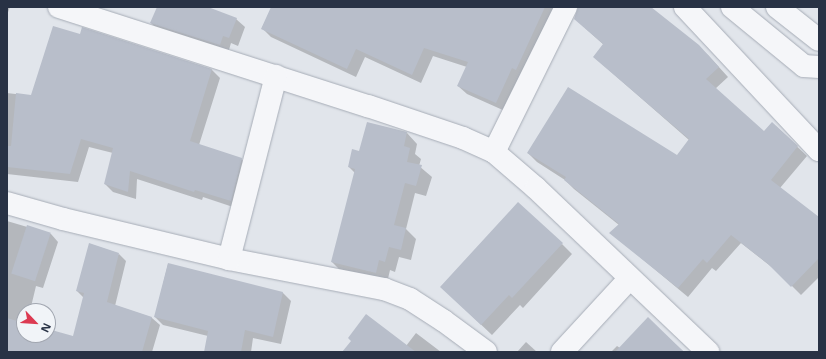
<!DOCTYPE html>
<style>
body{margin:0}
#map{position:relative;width:826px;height:359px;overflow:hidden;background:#e1e5eb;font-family:"Noto Sans",sans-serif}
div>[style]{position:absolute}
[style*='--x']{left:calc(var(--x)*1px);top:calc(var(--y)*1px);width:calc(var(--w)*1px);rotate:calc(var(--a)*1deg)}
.shadow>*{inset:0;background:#0003}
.building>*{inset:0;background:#b8beca;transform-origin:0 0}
.roads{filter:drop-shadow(0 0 1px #a6acb6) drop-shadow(0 0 1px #a6acb6)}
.minor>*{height:22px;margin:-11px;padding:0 11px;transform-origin:11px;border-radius:11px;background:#f5f6f9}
span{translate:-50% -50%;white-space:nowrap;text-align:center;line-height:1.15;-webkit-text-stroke:3.5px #f1f4f8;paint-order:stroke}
.frame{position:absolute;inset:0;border:8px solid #283245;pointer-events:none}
.north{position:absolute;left:16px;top:303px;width:40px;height:40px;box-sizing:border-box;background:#f1f4f8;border:1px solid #a1a6b0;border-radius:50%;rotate:115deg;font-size:11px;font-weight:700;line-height:16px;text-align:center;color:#283245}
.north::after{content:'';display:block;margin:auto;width:14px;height:18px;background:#dc3a52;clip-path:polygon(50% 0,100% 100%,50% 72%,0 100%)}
</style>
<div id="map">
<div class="shadow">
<div style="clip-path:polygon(7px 7px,10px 7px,7px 15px)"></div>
<div style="clip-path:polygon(158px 7px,206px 7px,236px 19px,245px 27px,238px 46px,231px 43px,228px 53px,159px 31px,151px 23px)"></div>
<div style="clip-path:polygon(272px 7px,558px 7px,505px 111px,467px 94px,458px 86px,467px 67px,433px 56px,421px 83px,365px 57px,356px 77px,271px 37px,262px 28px)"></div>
<div style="clip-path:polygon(581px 7px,653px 7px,651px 9px,708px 55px,728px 77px,715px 89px,764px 132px,772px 123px,807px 156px,780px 188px,819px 218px,819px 277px,801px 295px,778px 272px,741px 243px,716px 271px,712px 268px,688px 297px,611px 233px,619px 225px,574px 189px,565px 180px,537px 162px,528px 153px,677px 156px,689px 140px,594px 57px,604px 45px,585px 28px)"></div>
<div style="clip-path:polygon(83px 29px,212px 70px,220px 78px,199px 145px,241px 159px,250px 167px,239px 209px,203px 197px,202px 200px,137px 179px,136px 199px,113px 192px,105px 184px,113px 153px,89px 147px,78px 182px,7px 174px,7px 93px,32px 96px,81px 35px)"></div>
<div style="clip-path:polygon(407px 133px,417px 144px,415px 154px,421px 159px,419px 166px,432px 177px,426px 196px,415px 193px,406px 229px,416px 239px,411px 260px,399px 257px,395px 272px,390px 270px,387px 283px,343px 273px,332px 262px,355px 173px,349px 167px,360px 152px)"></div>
<div style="clip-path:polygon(7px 221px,51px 234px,58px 242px,43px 288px,36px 286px,30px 311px,24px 311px,24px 335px,48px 335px,48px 331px,74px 338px,84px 298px,77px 291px,119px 254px,126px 261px,115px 306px,152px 318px,160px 325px,152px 352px,7px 352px)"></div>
<div style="clip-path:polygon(562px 244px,572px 254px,523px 308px,520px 305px,492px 335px,452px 297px)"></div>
<div style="clip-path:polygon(168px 264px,283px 293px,291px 301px,281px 344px,253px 338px,251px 352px,205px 352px,208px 336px,163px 325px,155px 317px)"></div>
<div style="clip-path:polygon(648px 319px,684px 352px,611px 352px,617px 346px,620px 348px)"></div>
<div style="clip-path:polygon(416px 333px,441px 352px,343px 352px,406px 346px)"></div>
<div style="clip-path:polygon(526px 342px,537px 352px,517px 352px)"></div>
</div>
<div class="building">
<div style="clip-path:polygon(157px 7px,208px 7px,237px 18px,229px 38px,223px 36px,220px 45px,150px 23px)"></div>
<div style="clip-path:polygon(271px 7px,545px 7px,516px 70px,512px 68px,496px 103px,457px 86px,468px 62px,424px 48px,412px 75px,356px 49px,347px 69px,261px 29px)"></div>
<div style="clip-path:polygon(578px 7px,651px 7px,699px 45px,719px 67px,706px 79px,764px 131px,772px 122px,798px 146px,771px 180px,819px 217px,819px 258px,791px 287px,768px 264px,731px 235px,707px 263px,703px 259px,678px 288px,609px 233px,619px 224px,564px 180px,566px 177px,527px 153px,568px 87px,677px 155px,689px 139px,593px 57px,603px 44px,574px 19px)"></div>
<div style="clip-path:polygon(53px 26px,80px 34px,82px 27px,212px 69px,190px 141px,242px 158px,231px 201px,195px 190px,194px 192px,130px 171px,128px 192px,104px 184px,113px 148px,81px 139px,70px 174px,7px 167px,7px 146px,11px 146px,16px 93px,31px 95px)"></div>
<div style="clip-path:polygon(367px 122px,407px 132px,404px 146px,410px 148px,407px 162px,422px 165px,416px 186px,405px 183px,394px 225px,406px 228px,401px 250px,389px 247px,385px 262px,379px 260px,376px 273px,331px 262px,355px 169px,348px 167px,352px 149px,359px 151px)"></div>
<div style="clip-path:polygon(518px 202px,563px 243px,512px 298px,509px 295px,481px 325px,440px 287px)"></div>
<div style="left:27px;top:225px;width:25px;height:51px;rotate:18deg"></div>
<div style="clip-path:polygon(89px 243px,119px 253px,107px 302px,152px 317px,142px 352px,7px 352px,7px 318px,24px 323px,24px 335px,48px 335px,48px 329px,73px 336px,84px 293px,76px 291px)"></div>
<div style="clip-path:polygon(168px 263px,283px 292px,273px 337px,245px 330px,241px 352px,204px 352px,208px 331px,154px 317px)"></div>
<div style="clip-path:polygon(366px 314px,416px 352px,342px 352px,351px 341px,348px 338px)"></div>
<div style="clip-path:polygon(648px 317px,684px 352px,615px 352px)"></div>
</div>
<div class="roads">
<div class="minor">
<div style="--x:59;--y:7;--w:324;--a:17.8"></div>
<div style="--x:368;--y:106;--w:100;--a:18.6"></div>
<div style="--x:463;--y:138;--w:34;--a:24"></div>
<div style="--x:494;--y:152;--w:55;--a:40.6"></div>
<div style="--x:536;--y:188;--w:238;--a:43.6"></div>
<div style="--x:685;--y:7;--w:196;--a:46.9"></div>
<div style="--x:732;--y:7;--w:93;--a:39.3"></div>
<div style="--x:804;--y:66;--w:15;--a:4"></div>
<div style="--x:777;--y:7;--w:53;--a:38.2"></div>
<div style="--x:494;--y:152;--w:162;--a:-63.6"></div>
<div style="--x:7;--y:203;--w:58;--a:15.9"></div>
<div style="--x:63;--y:219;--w:171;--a:13.5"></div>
<div style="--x:229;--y:259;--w:158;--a:11"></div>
<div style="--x:384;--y:289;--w:28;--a:21"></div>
<div style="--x:410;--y:299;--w:40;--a:32.9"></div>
<div style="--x:444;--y:321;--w:52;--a:36.4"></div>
<div style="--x:229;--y:259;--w:189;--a:-75.6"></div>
<div style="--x:562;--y:352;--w:100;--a:-47.4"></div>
</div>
</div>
<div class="frame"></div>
<div class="north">N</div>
</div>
